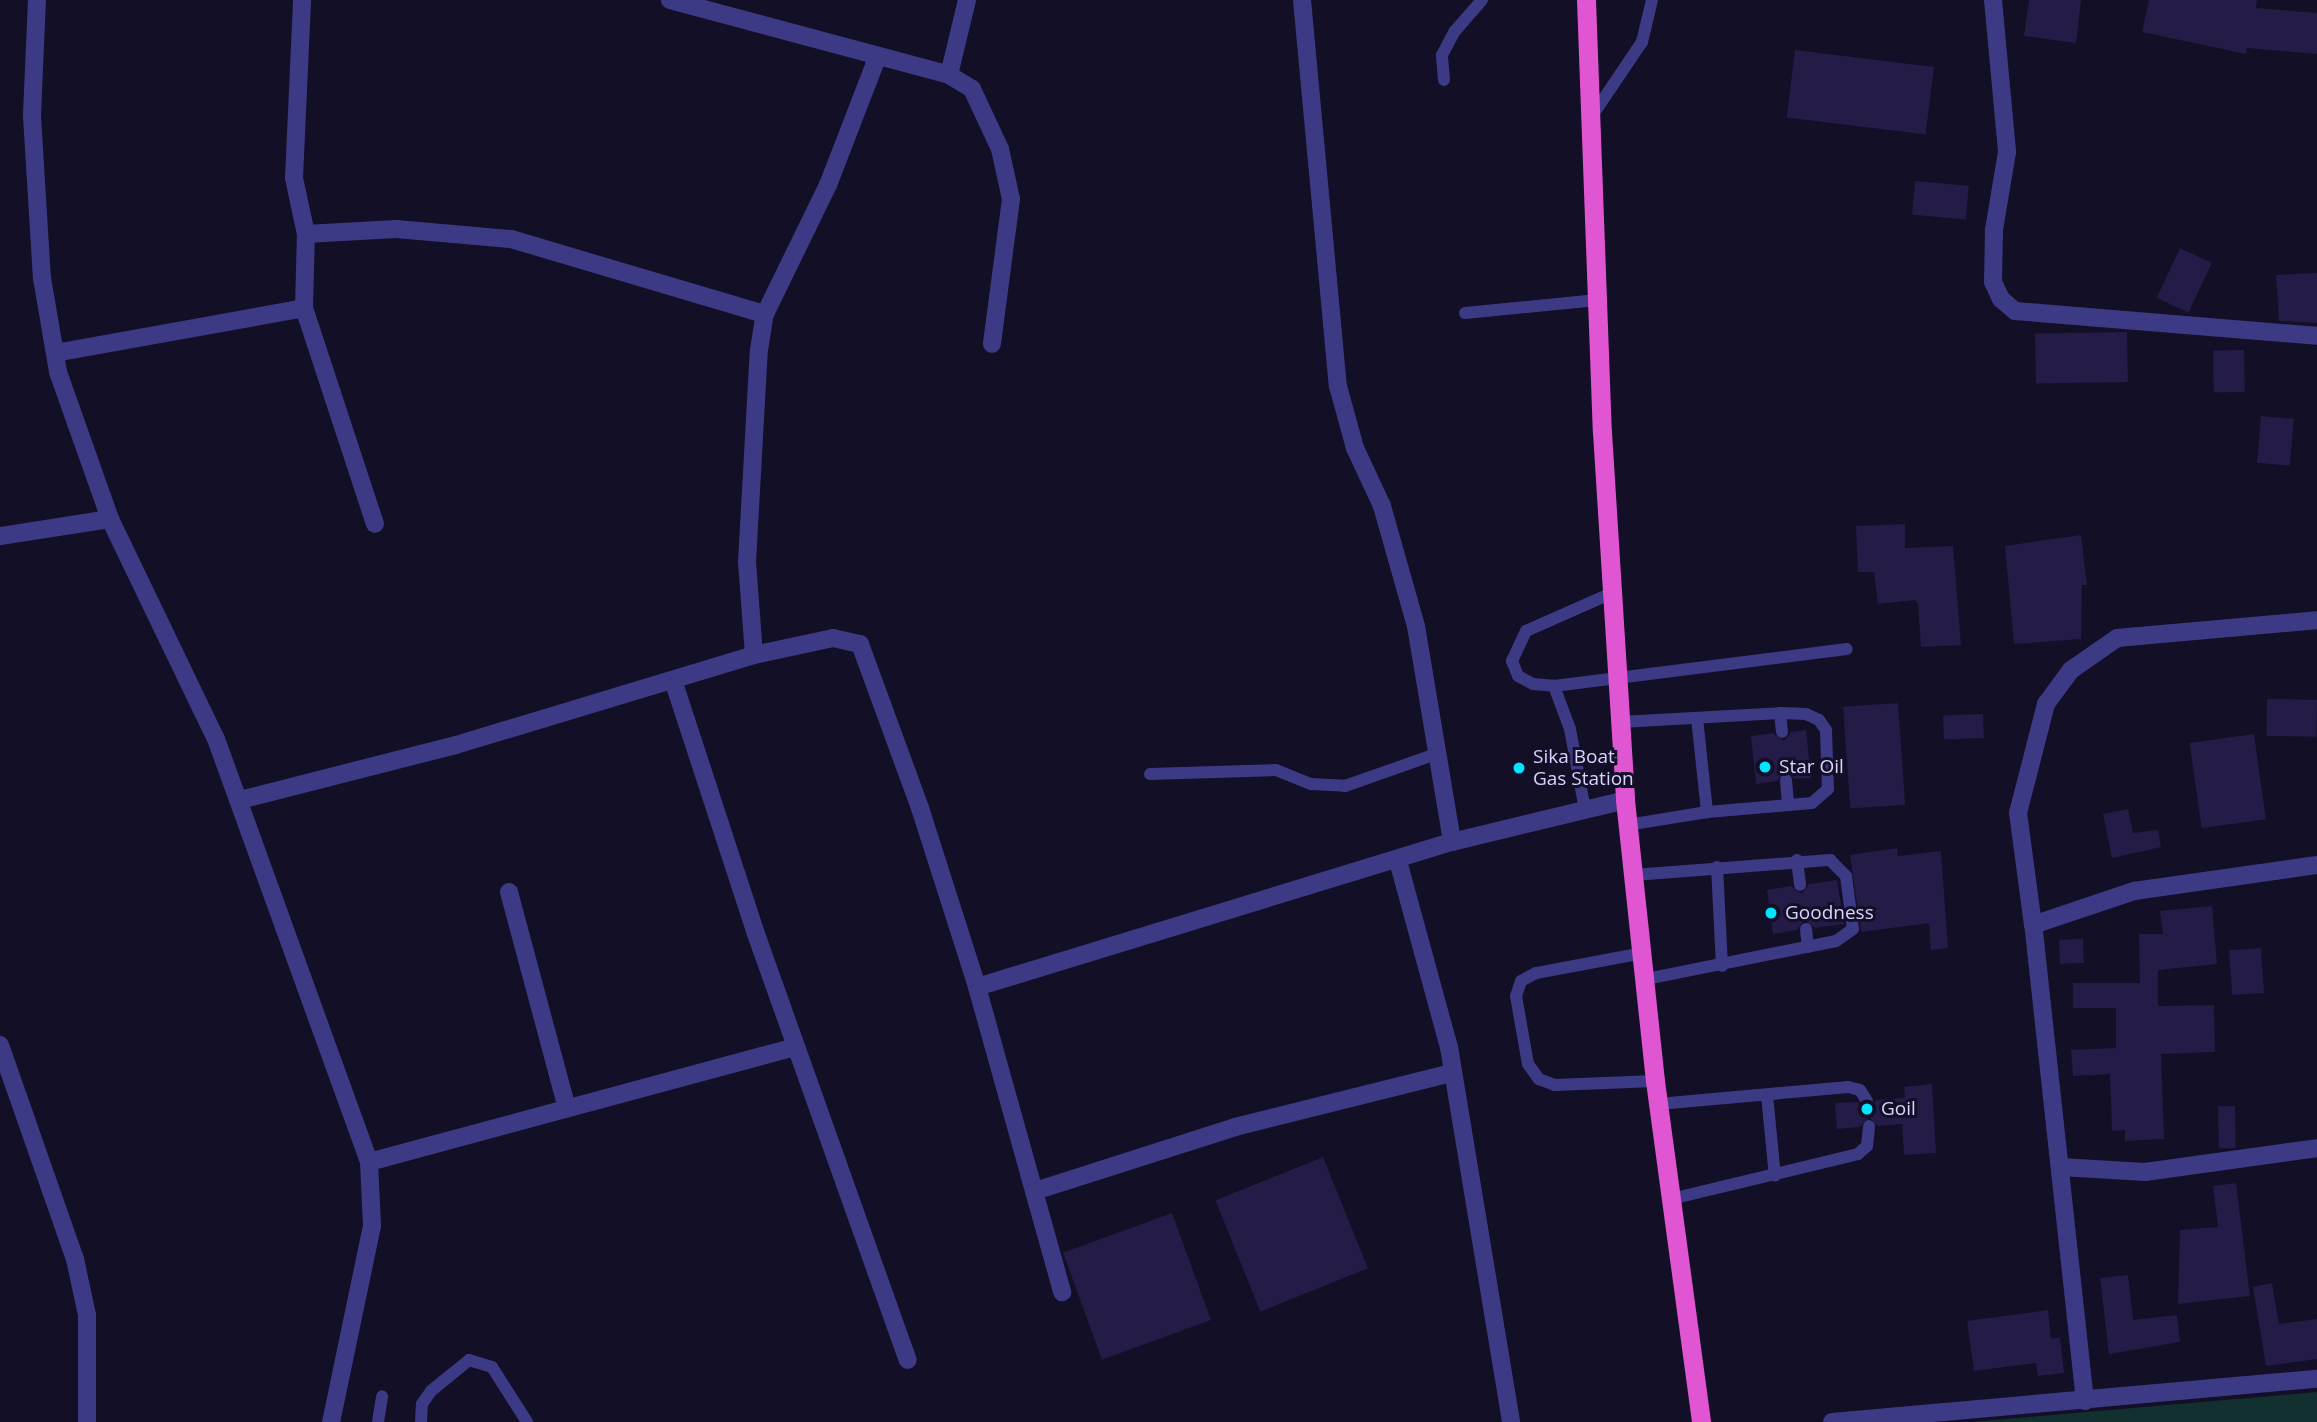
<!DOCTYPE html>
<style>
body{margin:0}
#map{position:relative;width:2317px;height:1422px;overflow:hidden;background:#130f26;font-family:"Open Sans",sans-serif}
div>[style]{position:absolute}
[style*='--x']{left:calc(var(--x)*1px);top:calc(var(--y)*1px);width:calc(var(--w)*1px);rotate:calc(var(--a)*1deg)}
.green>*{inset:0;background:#12302f}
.building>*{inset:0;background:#241b47;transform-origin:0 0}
.service>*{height:12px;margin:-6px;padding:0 6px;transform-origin:6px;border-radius:6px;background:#3d3a85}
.minor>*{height:18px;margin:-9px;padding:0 9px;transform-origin:9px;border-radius:9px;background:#3d3a85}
.trunk>*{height:19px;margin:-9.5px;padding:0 9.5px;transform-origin:9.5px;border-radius:9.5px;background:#e055d1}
.dots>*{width:19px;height:19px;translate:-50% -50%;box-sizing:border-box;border:4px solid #130f26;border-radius:50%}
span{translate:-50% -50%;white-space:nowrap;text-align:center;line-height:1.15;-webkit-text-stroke:6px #130f26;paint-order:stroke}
.poi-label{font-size:19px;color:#d9d4ff}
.left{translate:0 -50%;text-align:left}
</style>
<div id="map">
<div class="green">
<div style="clip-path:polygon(2317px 1392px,2317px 1422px,1971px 1422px)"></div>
</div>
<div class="building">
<div style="clip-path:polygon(2029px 0,2081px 0,2076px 43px,2024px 36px)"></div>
<div style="clip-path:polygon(2149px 0,2257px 0,2256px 8px,2317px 13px,2317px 54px,2247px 48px,2246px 54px,2142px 32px)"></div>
<div style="left:1795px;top:50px;width:140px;height:68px;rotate:7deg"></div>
<div style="left:1915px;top:181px;width:54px;height:34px;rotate:5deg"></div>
<div style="left:2180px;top:248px;width:35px;height:55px;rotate:25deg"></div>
<div style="clip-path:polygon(2317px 273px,2317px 323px,2279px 321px,2276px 275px)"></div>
<div style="left:2127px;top:332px;width:50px;height:92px;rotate:89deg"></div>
<div style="left:2244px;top:350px;width:42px;height:31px;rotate:89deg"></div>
<div style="left:2261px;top:416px;width:33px;height:47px;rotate:5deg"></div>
<div style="clip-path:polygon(1905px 524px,1905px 548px,1953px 546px,1961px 645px,1921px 647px,1918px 604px,1915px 600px,1878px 604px,1874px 572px,1858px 572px,1856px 526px)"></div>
<div style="clip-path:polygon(2081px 535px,2087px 585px,2082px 585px,2081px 639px,2014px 644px,2005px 546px)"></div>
<div style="left:2267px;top:699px;width:50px;height:37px;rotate:1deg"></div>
<div style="left:1898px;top:703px;width:102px;height:55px;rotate:86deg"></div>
<div style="left:1983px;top:714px;width:24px;height:40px;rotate:88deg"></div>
<div style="clip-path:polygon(1806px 730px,1811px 778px,1795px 779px,1785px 771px,1777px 781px,1756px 784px,1751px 736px,1773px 733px,1784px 741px,1791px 732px)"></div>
<div style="left:2254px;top:734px;width:86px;height:65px;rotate:82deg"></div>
<div style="clip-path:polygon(2128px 809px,2133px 833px,2158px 830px,2161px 847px,2112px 858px,2103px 814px)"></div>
<div style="clip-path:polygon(1897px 848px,1898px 856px,1941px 851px,1948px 948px,1931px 950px,1929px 923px,1861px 932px,1850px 855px)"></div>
<div style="clip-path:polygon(1837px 880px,1844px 924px,1815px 928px,1804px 920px,1797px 930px,1773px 934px,1767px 890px,1791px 886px,1802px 894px,1809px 884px)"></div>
<div style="clip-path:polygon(2212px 906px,2217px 964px,2158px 970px,2158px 1006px,2214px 1005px,2215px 1052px,2161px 1054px,2164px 1139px,2125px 1141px,2125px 1130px,2112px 1131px,2110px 1074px,2073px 1076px,2071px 1050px,2116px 1048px,2116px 1008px,2073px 1008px,2073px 983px,2140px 983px,2139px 934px,2163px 934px,2160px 911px)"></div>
<div style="left:2083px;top:939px;width:24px;height:24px;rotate:88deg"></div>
<div style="left:2261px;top:948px;width:45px;height:32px;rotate:86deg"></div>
<div style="clip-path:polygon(1932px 1084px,1936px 1153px,1904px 1155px,1902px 1124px,1878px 1126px,1869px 1117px,1860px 1127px,1837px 1129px,1835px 1103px,1857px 1102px,1868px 1110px,1876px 1100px,1905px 1098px,1904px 1087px)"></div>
<div style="left:2235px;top:1106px;width:42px;height:17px;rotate:89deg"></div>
<div style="left:1323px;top:1157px;width:120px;height:116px;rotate:68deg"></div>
<div style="clip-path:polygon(2236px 1183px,2250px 1296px,2178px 1304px,2180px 1230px,2218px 1227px,2213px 1186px)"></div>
<div style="left:1172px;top:1213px;width:114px;height:116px;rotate:70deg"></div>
<div style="clip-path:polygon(2128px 1275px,2133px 1320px,2177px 1315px,2180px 1342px,2109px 1354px,2100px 1278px)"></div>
<div style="clip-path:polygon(2272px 1283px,2279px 1324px,2317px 1319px,2317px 1359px,2266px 1366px,2253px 1287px)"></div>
<div style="clip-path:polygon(2048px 1310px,2051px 1339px,2060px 1337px,2064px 1373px,2038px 1376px,2036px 1363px,1974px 1371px,1967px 1321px)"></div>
</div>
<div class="service">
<div style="--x:1444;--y:80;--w:25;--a:-95"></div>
<div style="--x:1442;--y:55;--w:27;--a:-62"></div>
<div style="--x:1455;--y:31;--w:41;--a:-48.9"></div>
<div style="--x:1590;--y:119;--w:93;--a:-56"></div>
<div style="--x:1642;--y:42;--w:43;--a:-76.6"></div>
<div style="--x:1465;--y:313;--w:133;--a:-5.6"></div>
<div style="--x:1612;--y:593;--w:94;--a:156.2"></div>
<div style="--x:1526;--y:631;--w:33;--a:115"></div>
<div style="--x:1512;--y:661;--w:16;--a:68"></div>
<div style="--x:1518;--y:676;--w:17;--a:28"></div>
<div style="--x:1533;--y:684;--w:21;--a:5"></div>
<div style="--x:1554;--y:686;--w:295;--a:-7.2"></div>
<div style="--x:1554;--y:686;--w:46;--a:69.6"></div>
<div style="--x:1570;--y:729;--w:82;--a:79.5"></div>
<div style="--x:1780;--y:713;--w:19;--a:84"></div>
<div style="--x:1697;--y:718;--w:95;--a:83.9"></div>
<div style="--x:1621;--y:722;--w:159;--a:-3.2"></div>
<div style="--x:1780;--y:713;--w:26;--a:2"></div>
<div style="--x:1806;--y:714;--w:14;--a:25"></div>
<div style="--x:1819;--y:720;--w:12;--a:55"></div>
<div style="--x:1826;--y:730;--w:59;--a:88.1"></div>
<div style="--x:1828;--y:789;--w:21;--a:139"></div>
<div style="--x:1812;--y:803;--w:105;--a:175.1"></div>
<div style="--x:1707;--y:812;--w:80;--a:170.7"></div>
<div style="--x:1150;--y:774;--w:126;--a:-1.8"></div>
<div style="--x:1276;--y:770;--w:38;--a:22"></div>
<div style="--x:1311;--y:784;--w:34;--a:3"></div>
<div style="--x:1345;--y:786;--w:96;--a:-19.4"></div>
<div style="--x:1786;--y:780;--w:25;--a:85"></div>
<div style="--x:1797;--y:860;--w:25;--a:83"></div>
<div style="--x:1717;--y:867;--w:99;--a:87.1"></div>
<div style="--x:1634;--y:875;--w:197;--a:-4.4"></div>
<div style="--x:1830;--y:860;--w:23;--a:45"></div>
<div style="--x:1846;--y:876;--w:53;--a:82.5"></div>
<div style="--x:1853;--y:929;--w:21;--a:145"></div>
<div style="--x:1836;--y:941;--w:194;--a:168.7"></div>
<div style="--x:1806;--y:929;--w:18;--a:84"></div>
<div style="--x:1643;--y:953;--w:109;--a:169.4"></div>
<div style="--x:1536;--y:973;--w:17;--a:152"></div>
<div style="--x:1521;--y:981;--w:16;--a:108"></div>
<div style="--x:1516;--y:996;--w:69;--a:80"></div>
<div style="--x:1528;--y:1064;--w:19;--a:54"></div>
<div style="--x:1539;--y:1079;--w:17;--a:21"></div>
<div style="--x:1555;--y:1085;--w:100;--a:-2.3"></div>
<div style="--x:1767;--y:1095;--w:81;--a:84.4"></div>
<div style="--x:1658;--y:1104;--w:191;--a:-5.1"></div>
<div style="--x:1848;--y:1087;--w:12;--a:14"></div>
<div style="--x:1860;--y:1090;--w:13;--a:58"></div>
<div style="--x:1671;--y:1199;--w:192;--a:-13.5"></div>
<div style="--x:1858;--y:1154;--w:12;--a:-42"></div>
<div style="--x:1867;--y:1146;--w:20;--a:-84"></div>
<div style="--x:378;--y:1422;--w:26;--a:-81"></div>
<div style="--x:421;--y:1422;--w:18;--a:-87"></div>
<div style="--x:422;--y:1404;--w:16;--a:-55"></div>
<div style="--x:431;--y:1391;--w:49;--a:-39.2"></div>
<div style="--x:469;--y:1360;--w:24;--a:17"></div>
<div style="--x:492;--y:1367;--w:65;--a:57.5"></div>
</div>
<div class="minor">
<div style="--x:37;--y:0;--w:116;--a:92.5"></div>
<div style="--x:32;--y:116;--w:162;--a:86.5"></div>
<div style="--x:42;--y:278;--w:95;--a:80.3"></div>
<div style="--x:58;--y:372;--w:156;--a:70.5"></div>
<div style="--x:110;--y:519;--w:244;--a:64.3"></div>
<div style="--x:216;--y:739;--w:450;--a:70.1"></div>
<div style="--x:369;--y:1162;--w:64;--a:87.3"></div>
<div style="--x:372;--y:1226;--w:200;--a:101.8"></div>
<div style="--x:670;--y:0;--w:289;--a:15"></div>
<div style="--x:949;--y:75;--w:27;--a:31"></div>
<div style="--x:972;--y:89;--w:66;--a:65"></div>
<div style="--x:1000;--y:149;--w:51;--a:77.6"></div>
<div style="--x:1011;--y:199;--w:146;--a:97.5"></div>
<div style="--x:1302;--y:0;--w:388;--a:84.7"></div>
<div style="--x:1338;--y:386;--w:64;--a:74.7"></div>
<div style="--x:1355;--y:448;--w:64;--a:65"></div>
<div style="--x:1382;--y:506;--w:125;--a:74.2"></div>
<div style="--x:1416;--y:626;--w:219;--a:80.5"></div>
<div style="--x:1993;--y:0;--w:153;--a:84.7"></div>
<div style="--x:2007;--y:152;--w:79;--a:99.5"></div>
<div style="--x:1994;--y:230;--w:52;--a:91.1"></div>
<div style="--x:1993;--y:282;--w:19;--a:65"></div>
<div style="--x:2001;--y:299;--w:18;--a:41"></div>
<div style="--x:2015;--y:311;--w:303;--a:4.7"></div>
<div style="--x:949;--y:75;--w:77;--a:-76.5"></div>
<div style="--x:306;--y:234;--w:90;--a:-3.2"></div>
<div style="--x:396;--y:229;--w:115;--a:5"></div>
<div style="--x:511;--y:239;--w:265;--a:16.5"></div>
<div style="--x:304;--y:308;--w:227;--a:71.8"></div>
<div style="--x:55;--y:353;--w:253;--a:-10.2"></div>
<div style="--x:304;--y:308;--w:74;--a:-88.5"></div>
<div style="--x:306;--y:234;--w:57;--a:-102.1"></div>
<div style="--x:294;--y:178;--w:178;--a:-87.4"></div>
<div style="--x:0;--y:536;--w:111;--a:-8.8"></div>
<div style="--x:754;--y:655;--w:93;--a:-94.3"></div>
<div style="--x:747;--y:562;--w:212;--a:-86.8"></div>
<div style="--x:759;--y:350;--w:36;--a:-81"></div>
<div style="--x:765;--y:314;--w:144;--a:-64"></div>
<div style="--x:828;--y:185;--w:136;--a:-68.9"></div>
<div style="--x:673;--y:680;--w:267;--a:71.9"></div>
<div style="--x:756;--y:934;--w:452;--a:70.4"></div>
<div style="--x:240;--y:800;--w:223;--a:-14.3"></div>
<div style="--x:456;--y:745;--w:311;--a:-16.8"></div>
<div style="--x:754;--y:655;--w:81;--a:-12.1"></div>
<div style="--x:833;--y:638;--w:28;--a:13"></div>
<div style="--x:860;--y:644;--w:175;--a:69.9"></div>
<div style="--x:920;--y:808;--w:188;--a:72.3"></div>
<div style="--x:977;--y:987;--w:317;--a:74.4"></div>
<div style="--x:1398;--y:861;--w:193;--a:74.7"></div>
<div style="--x:1449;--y:1047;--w:380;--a:80.6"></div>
<div style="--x:509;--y:892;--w:224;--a:75"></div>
<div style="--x:2033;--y:925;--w:113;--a:-97.6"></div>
<div style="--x:2018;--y:813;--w:113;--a:-75.6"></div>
<div style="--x:2046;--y:704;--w:42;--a:-53.7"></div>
<div style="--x:2071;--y:670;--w:56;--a:-34.8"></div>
<div style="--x:2117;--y:638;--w:201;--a:-5.1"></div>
<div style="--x:977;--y:987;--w:497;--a:-17"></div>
<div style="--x:1452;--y:842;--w:178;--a:-13.6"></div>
<div style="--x:0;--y:1045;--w:227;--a:70.7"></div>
<div style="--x:75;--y:1259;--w:57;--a:77.9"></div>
<div style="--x:87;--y:1315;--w:107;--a:90"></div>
<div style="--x:369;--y:1162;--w:442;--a:-15.1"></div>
<div style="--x:2061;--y:1167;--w:84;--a:3.4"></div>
<div style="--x:2145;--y:1172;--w:174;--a:-7.9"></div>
<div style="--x:1035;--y:1191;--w:210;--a:-17.7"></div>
<div style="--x:1235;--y:1127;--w:224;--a:-14"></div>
<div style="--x:2085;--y:1401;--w:479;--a:-96.2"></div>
<div style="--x:2033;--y:925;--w:107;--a:-18.6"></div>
<div style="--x:2134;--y:891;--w:185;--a:-8.1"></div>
<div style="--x:1832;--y:1422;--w:487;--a:-5.1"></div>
</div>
<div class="trunk">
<div style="--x:1586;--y:0;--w:432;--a:87.9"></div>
<div style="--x:1602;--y:432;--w:369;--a:86.4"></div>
<div style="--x:1625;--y:800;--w:283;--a:83.9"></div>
<div style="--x:1655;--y:1081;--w:344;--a:82.3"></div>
</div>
<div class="dots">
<div style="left:1765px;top:767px;background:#00e5ff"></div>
<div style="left:1519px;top:768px;background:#00e5ff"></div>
<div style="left:1771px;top:913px;background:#00e5ff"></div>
<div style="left:1867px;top:1109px;background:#00e5ff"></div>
</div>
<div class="poi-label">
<span class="left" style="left:1533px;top:768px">Sika Boat<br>Gas Station</span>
<span class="left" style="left:1779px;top:767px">Star Oil</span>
<span class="left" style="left:1785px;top:913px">Goodness</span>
<span class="left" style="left:1881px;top:1109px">Goil</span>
</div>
</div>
